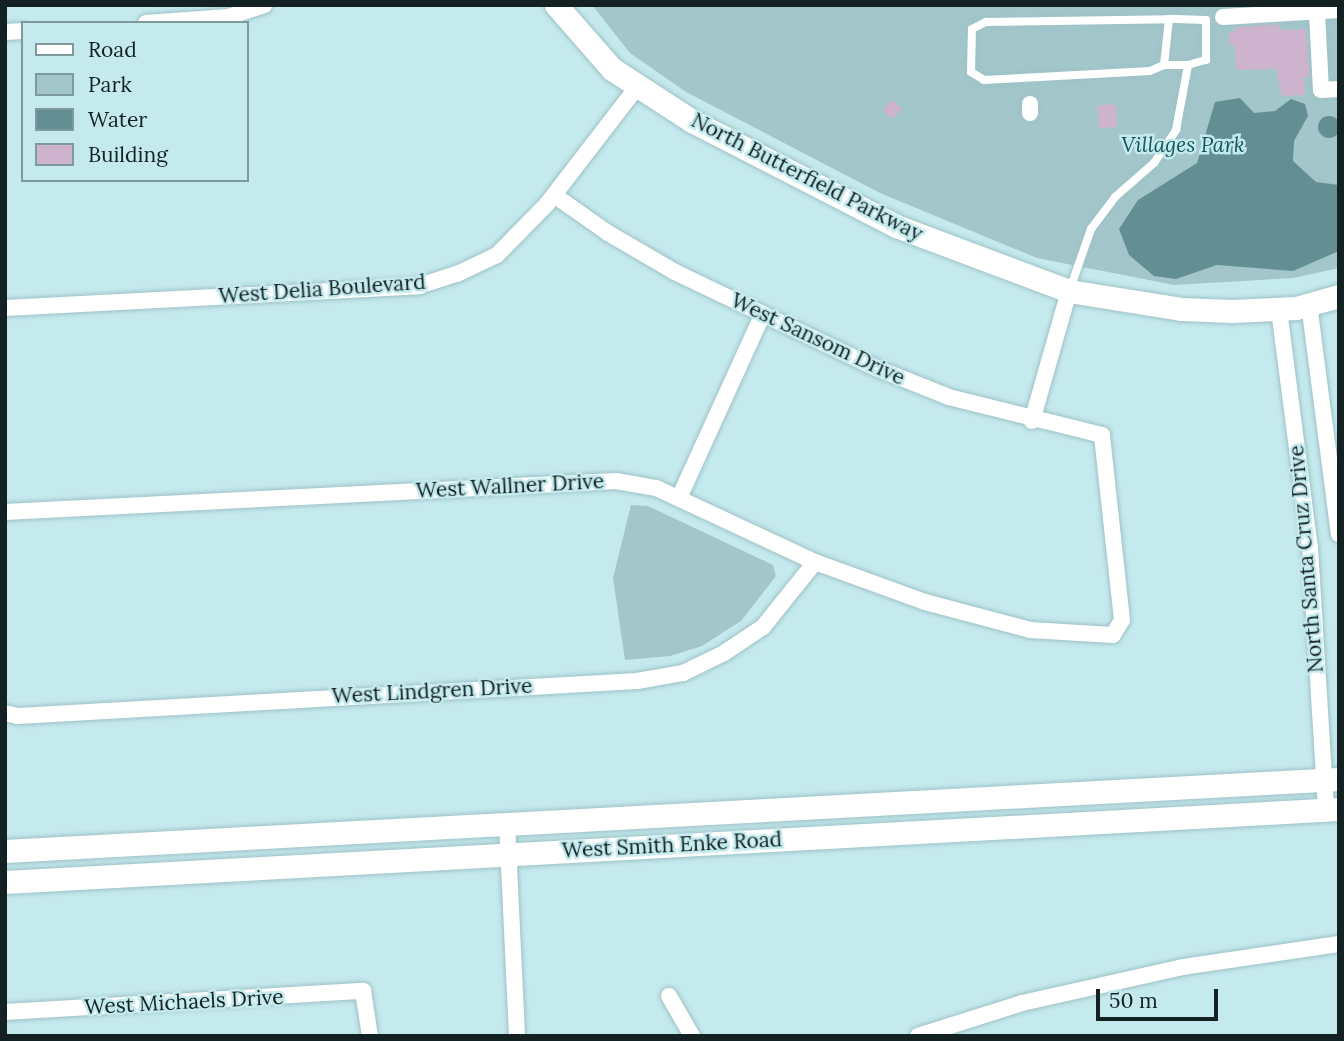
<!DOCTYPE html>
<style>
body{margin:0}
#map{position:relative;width:1344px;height:1041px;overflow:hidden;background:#c5eaee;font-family:Lora,serif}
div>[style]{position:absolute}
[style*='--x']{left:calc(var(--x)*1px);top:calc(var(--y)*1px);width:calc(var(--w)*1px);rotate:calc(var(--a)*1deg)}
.green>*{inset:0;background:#a2c6ca}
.water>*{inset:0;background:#638f94}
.round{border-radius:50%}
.building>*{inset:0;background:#ceb3ce;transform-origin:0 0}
.roads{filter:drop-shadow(0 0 2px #9ec2c6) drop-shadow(0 0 2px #9ec2c6)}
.lane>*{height:8px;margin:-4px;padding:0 4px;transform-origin:4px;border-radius:4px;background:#fff}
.street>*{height:16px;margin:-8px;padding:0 8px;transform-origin:8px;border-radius:8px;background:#fff}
.secondary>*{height:23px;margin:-11.5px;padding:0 11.5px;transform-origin:11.5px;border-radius:11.5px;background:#fff}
span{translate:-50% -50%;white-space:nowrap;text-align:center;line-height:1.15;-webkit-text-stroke:5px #c5eaee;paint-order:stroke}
.park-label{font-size:21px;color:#15555c;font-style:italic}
.street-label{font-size:21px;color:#132122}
.frame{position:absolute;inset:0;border:7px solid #132122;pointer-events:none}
.legend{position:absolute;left:21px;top:21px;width:228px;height:161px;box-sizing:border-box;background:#c5eaee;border:2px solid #7e9a9c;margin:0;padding:9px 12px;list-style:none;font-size:21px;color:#132122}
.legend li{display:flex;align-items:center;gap:14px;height:35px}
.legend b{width:35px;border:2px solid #7e9a9c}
.scale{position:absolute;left:1096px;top:989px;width:122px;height:32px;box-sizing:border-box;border:4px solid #132122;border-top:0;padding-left:9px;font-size:21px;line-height:24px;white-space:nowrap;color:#132122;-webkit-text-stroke:5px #c5eaee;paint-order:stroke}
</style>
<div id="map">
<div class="green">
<div style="clip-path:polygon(592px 5px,1339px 5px,1339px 268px,1293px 278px,1174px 285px,1037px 258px,880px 193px,686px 92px,630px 53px)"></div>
<div style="clip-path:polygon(631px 505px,648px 506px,773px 565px,776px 576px,741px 621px,702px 646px,670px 656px,625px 660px,613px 578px)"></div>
</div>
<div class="water">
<div style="clip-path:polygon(1240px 98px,1254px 113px,1275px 111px,1291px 99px,1305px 104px,1308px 116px,1294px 141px,1293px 161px,1316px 182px,1339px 185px,1339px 251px,1293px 271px,1217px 265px,1176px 279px,1154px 276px,1129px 255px,1119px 229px,1138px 200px,1197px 163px,1215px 102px)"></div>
<div class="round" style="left:1318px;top:116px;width:22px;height:22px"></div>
</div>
<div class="building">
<div style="clip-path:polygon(1279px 24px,1280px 30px,1306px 29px,1310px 77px,1304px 77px,1305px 95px,1282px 96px,1276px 69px,1236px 70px,1235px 45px,1229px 46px,1229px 32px,1234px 32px,1234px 27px)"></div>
<div style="left:892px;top:100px;width:13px;height:14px;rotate:42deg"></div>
<div style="left:1115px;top:104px;width:23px;height:18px;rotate:85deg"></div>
</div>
<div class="roads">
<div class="lane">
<div style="--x:1164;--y:65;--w:15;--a:157"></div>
<div style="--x:1150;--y:71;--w:166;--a:176.9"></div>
<div style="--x:984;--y:80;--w:15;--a:-148"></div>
<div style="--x:971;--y:72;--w:43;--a:-88.7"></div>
<div style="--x:972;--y:29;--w:16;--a:-27"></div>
<div style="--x:986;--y:22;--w:183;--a:-0.9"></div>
<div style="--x:1070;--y:289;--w:64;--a:-70.7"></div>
<div style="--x:1091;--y:229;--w:40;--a:-53"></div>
<div style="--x:1115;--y:197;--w:52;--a:-41.1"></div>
<div style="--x:1154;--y:163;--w:40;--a:-56"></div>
<div style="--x:1176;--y:130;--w:66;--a:-79.5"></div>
<div style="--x:1188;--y:65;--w:19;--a:-16"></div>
<div style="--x:1206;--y:60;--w:40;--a:-90"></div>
<div style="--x:1206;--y:20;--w:37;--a:-178"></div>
<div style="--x:1169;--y:19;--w:46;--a:96.2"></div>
<div style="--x:1164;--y:65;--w:24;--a:0"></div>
</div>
<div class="street">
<div style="--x:1317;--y:12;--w:78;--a:87.1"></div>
<div style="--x:1321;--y:90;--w:18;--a:-3"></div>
<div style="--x:1223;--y:17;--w:116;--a:-3.5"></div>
<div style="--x:146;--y:23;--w:82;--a:-4.2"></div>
<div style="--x:228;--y:17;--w:38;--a:-18"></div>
<div style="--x:5;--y:32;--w:18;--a:-3"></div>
<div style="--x:1030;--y:104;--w:9;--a:90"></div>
<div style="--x:1309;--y:304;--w:232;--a:82.6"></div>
<div style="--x:5;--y:308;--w:415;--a:-3"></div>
<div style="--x:419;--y:286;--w:40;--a:-18"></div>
<div style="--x:457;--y:274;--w:44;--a:-25.4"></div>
<div style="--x:497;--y:255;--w:71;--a:-45.6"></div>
<div style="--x:547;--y:204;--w:149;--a:-52.4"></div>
<div style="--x:1279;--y:310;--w:240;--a:82.6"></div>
<div style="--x:1310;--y:548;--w:262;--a:86.5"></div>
<div style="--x:1032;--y:421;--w:135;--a:-74.1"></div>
<div style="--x:679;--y:498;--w:202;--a:-65.5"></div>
<div style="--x:5;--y:512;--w:612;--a:-2.9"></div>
<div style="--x:616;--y:481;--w:41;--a:9.9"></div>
<div style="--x:656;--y:488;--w:175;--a:25"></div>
<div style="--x:815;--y:562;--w:117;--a:20"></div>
<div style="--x:925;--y:602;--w:109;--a:14.9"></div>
<div style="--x:1030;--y:630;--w:83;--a:3.4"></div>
<div style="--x:1113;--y:635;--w:17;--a:-59"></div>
<div style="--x:1122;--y:620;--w:186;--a:-96.2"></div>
<div style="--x:1102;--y:435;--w:158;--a:-166.1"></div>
<div style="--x:949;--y:397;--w:79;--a:-158.3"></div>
<div style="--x:876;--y:368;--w:223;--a:-154.5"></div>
<div style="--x:675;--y:272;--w:78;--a:-149.8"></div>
<div style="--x:608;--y:233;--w:66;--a:-144.9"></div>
<div style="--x:5;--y:713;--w:13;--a:13"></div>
<div style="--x:18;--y:716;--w:620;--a:-3.24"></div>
<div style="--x:637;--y:681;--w:47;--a:-9.9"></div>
<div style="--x:683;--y:673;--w:46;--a:-26"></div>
<div style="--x:724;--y:653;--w:47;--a:-33.7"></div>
<div style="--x:763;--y:627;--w:83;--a:-51.3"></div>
<div style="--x:507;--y:823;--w:213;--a:87.3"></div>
<div style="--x:669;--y:996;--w:46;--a:60.1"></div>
<div style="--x:5;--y:1012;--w:359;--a:-3.4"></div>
<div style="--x:363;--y:991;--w:46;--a:81.2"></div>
<div style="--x:918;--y:1036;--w:109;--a:-17.6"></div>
<div style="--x:1022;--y:1003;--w:165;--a:-12.6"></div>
<div style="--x:1183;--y:967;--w:158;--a:-8.4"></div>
</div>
<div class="secondary">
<div style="--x:556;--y:5;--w:85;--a:48.8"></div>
<div style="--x:612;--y:69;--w:95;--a:33"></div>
<div style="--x:692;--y:121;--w:229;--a:27.2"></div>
<div style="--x:896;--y:226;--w:185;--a:20.6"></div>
<div style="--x:1069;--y:291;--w:113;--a:9.1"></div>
<div style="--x:1181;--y:309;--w:51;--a:2.2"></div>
<div style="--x:1232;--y:311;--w:64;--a:-2.7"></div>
<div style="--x:1296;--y:308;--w:45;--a:-15.6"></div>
<div style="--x:5;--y:851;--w:1336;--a:-3.09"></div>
<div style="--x:5;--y:882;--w:1336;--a:-3.13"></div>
</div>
</div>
<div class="park-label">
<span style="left:1183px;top:145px">Villages Park</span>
</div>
<div class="street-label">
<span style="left:807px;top:177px;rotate:27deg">North Butterfield Parkway</span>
<span style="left:322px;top:289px;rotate:-4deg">West Delia Boulevard</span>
<span style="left:818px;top:339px;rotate:25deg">West Sansom Drive</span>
<span style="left:510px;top:486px;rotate:-3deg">West Wallner Drive</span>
<span style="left:1306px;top:559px;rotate:-95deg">North Santa Cruz Drive</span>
<span style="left:432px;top:691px;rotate:-3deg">West Lindgren Drive</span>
<span style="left:672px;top:845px;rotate:-3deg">West Smith Enke Road</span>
<span style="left:184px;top:1002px;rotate:-3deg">West Michaels Drive</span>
</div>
<div class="frame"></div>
<ul class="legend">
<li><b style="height:9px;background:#fff"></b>Road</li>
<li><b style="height:19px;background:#a2c6ca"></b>Park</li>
<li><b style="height:19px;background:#638f94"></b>Water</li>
<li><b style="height:19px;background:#ceb3ce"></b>Building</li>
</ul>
<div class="scale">50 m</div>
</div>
